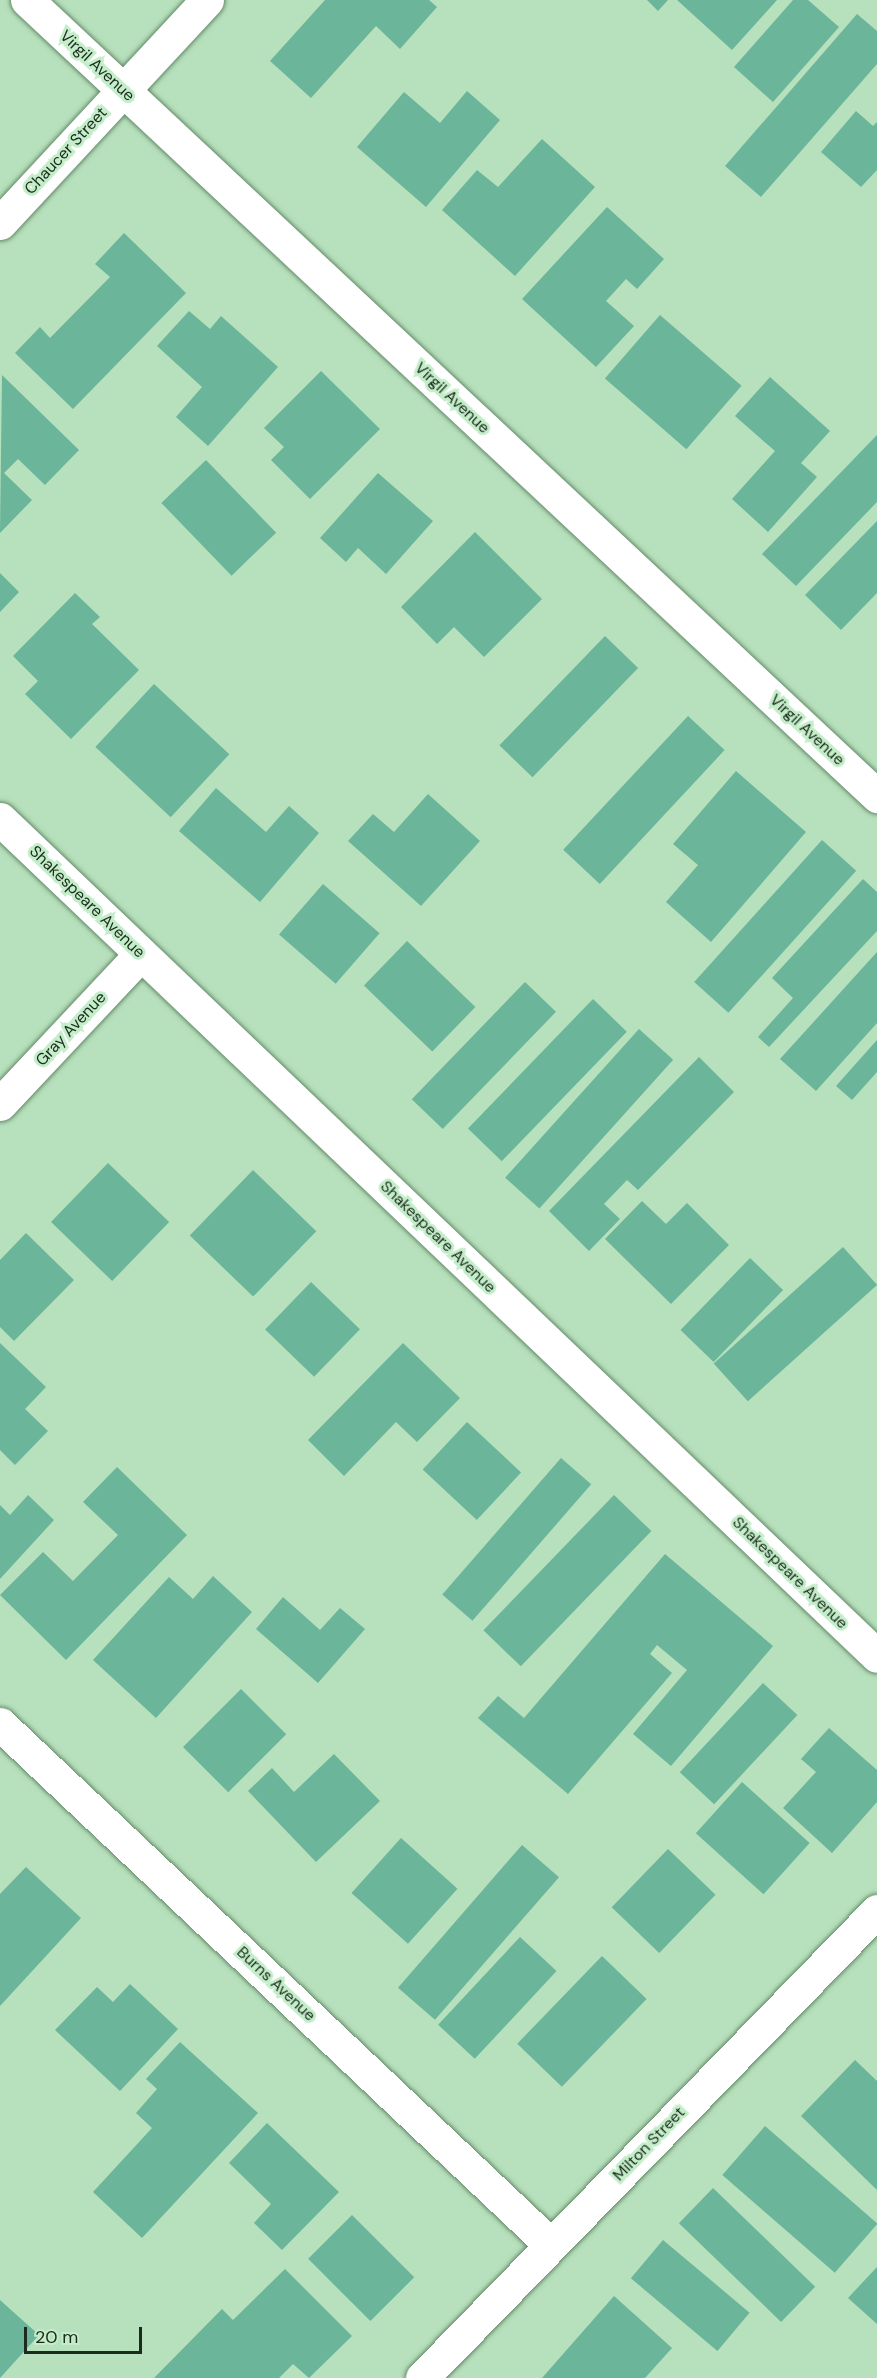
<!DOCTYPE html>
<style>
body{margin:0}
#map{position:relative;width:877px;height:2378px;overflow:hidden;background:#b7e0bc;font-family:"DM Sans",sans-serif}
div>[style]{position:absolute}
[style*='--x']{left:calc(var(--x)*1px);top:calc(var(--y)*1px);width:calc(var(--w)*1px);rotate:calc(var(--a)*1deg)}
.building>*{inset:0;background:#6bb59a;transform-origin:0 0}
.roads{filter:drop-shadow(0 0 2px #648a69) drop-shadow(0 0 2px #648a69)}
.minor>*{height:33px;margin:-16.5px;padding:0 16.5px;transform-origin:16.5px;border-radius:16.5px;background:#fff}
span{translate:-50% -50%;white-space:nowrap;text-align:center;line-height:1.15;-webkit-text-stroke:6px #c4edc9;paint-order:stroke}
.street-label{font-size:16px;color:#1b2b1d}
.scale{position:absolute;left:24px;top:2327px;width:118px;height:27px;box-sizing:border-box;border:3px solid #1b2b1d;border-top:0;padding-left:8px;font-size:18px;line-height:21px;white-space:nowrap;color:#1b2b1d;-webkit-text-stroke:4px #c4edc9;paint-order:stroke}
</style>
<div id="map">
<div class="building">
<div style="clip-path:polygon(325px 0,429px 0,437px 7px,400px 49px,376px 26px,311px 98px,270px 61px)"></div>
<div style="clip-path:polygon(647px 0,668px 0,658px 11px)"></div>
<div style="clip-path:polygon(677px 0,777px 0,732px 50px)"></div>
<div style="clip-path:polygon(793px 0,808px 0,839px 27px,773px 102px,734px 67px)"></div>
<div style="clip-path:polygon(857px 14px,877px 31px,877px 64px,761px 197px,725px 166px)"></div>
<div style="clip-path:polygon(467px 91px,500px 120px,426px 207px,357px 147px,404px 92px,440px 123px)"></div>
<div style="clip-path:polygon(856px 111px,873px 126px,877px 122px,877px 170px,861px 187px,821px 152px)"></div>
<div style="clip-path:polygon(542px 139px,595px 187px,515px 276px,442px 210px,477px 170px,498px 187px)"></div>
<div style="clip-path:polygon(607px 207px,664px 259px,637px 289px,626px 279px,606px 301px,634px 326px,596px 367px,522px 299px)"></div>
<div style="clip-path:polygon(124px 233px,186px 293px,73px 409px,15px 353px,40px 327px,50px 338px,110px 277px,95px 264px)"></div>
<div style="clip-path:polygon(189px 311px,210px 329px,221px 316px,278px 367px,208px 446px,176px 417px,202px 387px,157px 346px)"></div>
<div style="left:660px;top:315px;width:108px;height:84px;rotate:41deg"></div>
<div style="clip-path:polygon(321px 371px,380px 429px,310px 499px,271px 460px,284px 447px,264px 428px)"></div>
<div style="clip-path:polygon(2px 375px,79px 450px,45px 485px,18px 459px,4px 473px,32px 500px,0 533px)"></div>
<div style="clip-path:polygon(770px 377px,830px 431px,801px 463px,817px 477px,768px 532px,732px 499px,775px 451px,735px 416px)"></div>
<div style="clip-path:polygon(877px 435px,877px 502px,796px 586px,762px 554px)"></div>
<div style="left:206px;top:460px;width:101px;height:62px;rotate:46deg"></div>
<div style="clip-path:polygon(378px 473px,433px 521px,386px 574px,358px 548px,346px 562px,320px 538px)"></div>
<div style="clip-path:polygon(877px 521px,877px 593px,841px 630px,805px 595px)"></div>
<div style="clip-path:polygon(475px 532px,542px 599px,484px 657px,454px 627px,437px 644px,401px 607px)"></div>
<div style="clip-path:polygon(0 573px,19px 592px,0 612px)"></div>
<div style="clip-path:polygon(75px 593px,100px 617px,92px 624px,139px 670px,71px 739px,25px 694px,38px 681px,13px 656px)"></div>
<div style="left:605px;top:636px;width:46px;height:152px;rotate:44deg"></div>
<div style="left:154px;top:684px;width:103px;height:86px;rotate:43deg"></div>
<div style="left:688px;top:716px;width:50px;height:183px;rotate:43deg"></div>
<div style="clip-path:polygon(736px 771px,806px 832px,711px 942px,666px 902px,698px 865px,673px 844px)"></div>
<div style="clip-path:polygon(216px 788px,266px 832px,289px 806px,319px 833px,260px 902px,179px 831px)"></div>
<div style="clip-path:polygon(428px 794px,480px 841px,421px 906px,348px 841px,373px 814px,394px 832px)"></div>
<div style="left:822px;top:840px;width:46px;height:191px;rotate:42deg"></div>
<div style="clip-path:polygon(863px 879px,877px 892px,877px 931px,769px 1047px,758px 1037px,793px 998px,772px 978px)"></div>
<div style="left:323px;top:884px;width:75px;height:67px;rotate:41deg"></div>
<div style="left:407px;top:941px;width:95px;height:62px;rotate:44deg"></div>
<div style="clip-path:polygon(877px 952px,877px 1023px,816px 1091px,780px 1059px)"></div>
<div style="left:525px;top:982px;width:43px;height:163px;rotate:44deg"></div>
<div style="left:593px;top:999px;width:47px;height:180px;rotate:44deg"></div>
<div style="left:639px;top:1029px;width:46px;height:200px;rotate:42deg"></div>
<div style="clip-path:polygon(877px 1040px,877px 1072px,852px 1100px,836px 1086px)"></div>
<div style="clip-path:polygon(699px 1057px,734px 1092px,638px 1190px,627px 1180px,604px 1204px,620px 1219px,589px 1251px,549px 1211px)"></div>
<div style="left:108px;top:1163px;width:85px;height:82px;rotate:44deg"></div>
<div style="left:253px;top:1170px;width:88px;height:91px;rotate:44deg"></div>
<div style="clip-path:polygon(642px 1201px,666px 1224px,687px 1203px,729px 1245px,671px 1304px,605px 1239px)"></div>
<div style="clip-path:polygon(26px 1233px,74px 1280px,14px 1341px,0 1327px,0 1260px)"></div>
<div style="left:843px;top:1247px;width:51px;height:174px;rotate:48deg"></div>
<div style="left:750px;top:1258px;width:46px;height:100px;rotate:44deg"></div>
<div style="left:311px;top:1282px;width:68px;height:66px;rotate:44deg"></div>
<div style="clip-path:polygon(0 1343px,46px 1387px,25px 1409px,48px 1431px,15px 1465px,0 1450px)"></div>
<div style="clip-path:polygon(403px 1343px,460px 1398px,417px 1442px,396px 1422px,344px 1476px,308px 1440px)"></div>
<div style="left:467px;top:1422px;width:74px;height:65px;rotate:43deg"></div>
<div style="left:561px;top:1458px;width:40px;height:181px;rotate:41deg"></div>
<div style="clip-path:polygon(117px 1467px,187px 1535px,66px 1660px,0 1595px,43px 1552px,73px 1581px,118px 1535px,83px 1502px)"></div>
<div style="clip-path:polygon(28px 1495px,54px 1520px,0 1579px,0 1505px,10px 1515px)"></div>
<div style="left:614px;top:1495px;width:52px;height:188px;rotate:44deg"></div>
<div style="clip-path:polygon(665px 1554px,773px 1646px,671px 1766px,633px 1734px,687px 1670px,657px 1645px,650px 1654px,672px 1673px,568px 1794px,478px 1718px,498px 1696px,524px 1718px)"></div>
<div style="clip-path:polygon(213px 1576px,252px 1612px,156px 1718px,93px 1660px,169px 1577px,193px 1599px)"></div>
<div style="clip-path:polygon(283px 1597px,320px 1630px,340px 1608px,365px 1629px,318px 1683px,256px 1629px)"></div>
<div style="left:763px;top:1683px;width:47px;height:122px;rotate:43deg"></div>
<div style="left:241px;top:1689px;width:64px;height:82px;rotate:45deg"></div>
<div style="clip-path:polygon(829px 1728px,877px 1770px,877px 1802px,832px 1853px,783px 1808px,816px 1772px,801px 1759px)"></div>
<div style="clip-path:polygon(334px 1754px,380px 1801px,316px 1862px,248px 1791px,272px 1768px,294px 1792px)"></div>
<div style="left:742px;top:1782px;width:91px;height:69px;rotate:42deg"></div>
<div style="left:401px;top:1838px;width:76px;height:74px;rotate:42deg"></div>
<div style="left:522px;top:1845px;width:49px;height:189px;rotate:41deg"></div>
<div style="left:668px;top:1849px;width:66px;height:81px;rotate:44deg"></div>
<div style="clip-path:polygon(26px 1867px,81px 1918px,0 2006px,0 1894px)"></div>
<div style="left:520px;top:1937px;width:50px;height:120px;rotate:43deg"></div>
<div style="left:602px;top:1956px;width:62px;height:122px;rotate:44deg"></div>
<div style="clip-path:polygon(130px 1984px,178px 2029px,120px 2091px,55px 2030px,97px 1987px,113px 2002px)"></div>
<div style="clip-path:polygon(180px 2042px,258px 2113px,142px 2238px,93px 2192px,152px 2128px,136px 2113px,157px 2089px,146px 2079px)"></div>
<div style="clip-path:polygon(855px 2060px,877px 2081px,877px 2190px,801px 2116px)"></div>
<div style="clip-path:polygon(267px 2123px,339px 2192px,282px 2250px,254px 2223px,271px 2204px,229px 2163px)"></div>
<div style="left:765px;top:2126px;width:149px;height:65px;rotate:41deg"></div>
<div style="left:713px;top:2188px;width:142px;height:49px;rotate:44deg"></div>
<div style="left:352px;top:2215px;width:88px;height:62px;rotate:45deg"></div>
<div style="left:663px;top:2240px;width:113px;height:50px;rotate:40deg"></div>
<div style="clip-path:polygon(877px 2267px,877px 2324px,848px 2298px)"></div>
<div style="clip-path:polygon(285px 2269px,352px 2336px,309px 2378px,293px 2364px,279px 2378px,154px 2378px,222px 2309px,233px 2320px)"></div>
<div style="clip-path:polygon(614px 2296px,672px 2348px,645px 2378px,542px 2378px)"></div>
<div style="clip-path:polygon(0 2300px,39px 2335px,0 2378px)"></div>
</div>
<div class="roads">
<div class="minor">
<div style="--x:27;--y:0;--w:1165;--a:43.12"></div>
<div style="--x:0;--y:223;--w:304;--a:-47.1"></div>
<div style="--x:0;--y:819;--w:1212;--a:43.66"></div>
<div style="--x:0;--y:1104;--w:206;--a:-46.8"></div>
<div style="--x:0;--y:1724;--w:758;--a:43.4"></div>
<div style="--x:422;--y:2378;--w:652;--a:-45.75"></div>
</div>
</div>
<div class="street-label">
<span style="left:97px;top:66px;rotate:43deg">Virgil Avenue</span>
<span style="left:66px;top:151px;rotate:-47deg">Chaucer Street</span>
<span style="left:452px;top:398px;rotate:43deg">Virgil Avenue</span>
<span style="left:807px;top:730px;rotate:43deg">Virgil Avenue</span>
<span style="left:87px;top:902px;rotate:44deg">Shakespeare Avenue</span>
<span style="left:71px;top:1029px;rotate:-47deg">Gray Avenue</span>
<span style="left:438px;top:1237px;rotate:44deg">Shakespeare Avenue</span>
<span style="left:790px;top:1573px;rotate:44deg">Shakespeare Avenue</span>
<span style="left:276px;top:1984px;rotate:43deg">Burns Avenue</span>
<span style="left:649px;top:2144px;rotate:-46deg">Milton Street</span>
</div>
<div class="scale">20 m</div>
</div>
